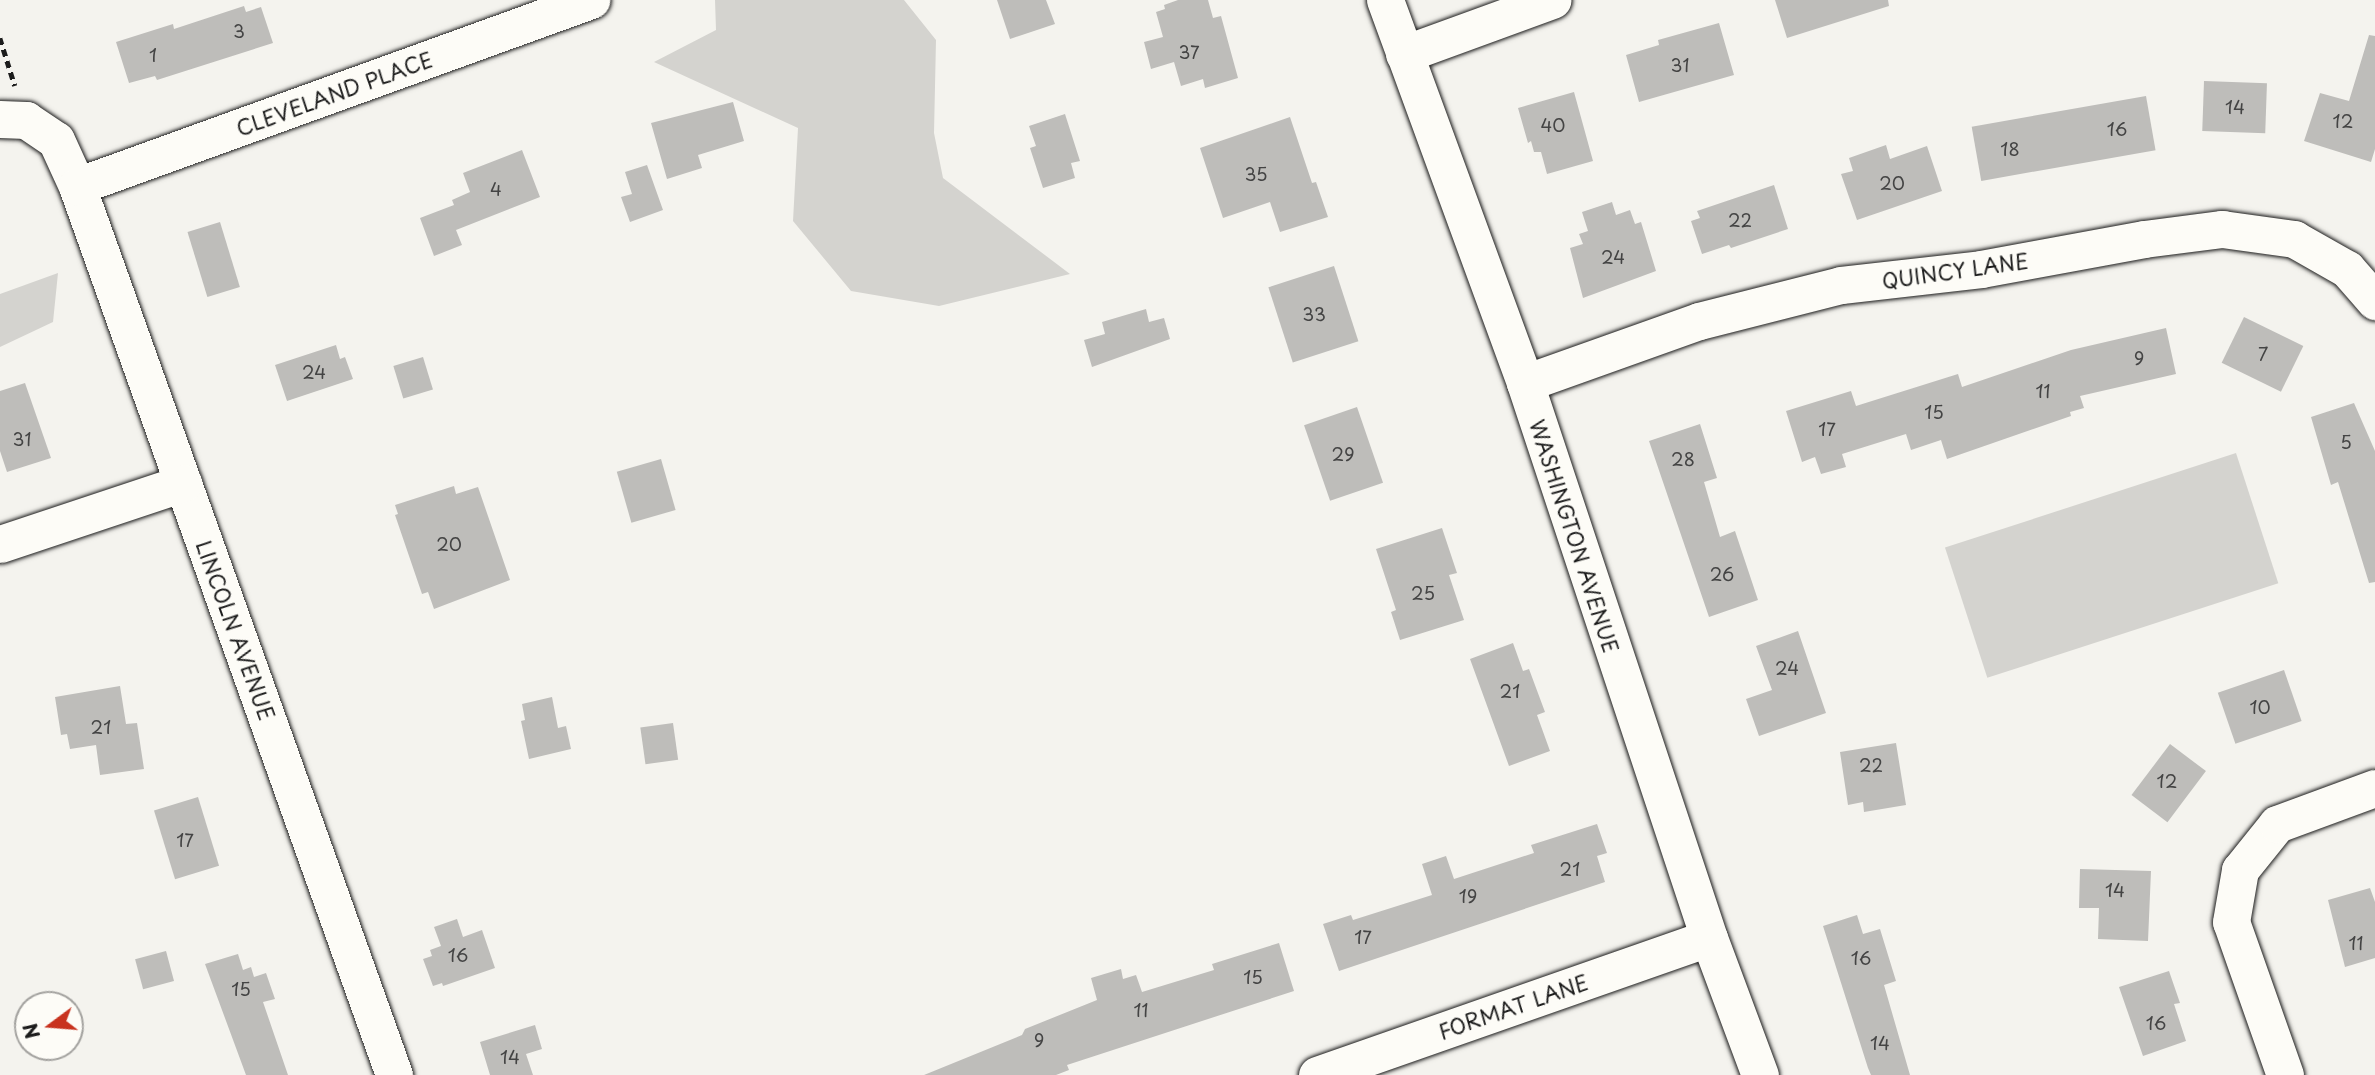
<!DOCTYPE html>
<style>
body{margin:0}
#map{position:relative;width:2375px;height:1075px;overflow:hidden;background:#f4f3ee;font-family:"Playpen Sans",sans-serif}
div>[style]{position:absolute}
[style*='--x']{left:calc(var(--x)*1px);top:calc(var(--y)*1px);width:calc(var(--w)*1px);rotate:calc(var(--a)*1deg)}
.green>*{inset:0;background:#d4d3cf;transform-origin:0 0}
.building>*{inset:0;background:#bebdba;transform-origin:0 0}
.path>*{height:4.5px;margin-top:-2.25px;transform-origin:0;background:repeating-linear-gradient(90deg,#1c1c1c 0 7px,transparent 0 12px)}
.roads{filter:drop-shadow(0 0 2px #1c1c1c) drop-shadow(0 0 2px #1c1c1c)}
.street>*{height:37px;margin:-18.5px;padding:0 18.5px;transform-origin:18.5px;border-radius:18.5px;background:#fdfcf7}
span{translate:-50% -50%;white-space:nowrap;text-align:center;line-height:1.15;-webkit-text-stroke:5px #fdfcf7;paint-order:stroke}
.number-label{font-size:18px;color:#444}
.number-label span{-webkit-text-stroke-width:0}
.street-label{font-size:21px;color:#1c1c1c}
.north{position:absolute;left:14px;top:991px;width:70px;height:70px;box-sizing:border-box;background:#fdfcf7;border:2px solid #a3a29f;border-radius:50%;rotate:254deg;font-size:19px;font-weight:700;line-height:28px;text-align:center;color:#1c1c1c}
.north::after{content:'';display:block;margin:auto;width:24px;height:32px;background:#c8321e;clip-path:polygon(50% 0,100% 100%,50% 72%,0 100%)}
</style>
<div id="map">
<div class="green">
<div style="clip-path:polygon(715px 0,904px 0,936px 40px,934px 133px,943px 178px,1070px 274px,939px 306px,851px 291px,793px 221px,798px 128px,654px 62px,716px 30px)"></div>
<div style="clip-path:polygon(58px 273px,53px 322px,0 347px,0 294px)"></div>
<div style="left:2236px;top:453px;width:137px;height:306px;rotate:72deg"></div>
</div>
<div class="building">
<div style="clip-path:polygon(997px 0,1046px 0,1055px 24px,1010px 39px)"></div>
<div style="clip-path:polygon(1178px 0,1208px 0,1213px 18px,1221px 16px,1238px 78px,1205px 88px,1203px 79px,1181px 86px,1174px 62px,1151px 69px,1144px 42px,1163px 37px,1156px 12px,1165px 9px,1164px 5px)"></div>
<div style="clip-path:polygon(1775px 0,1888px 0,1889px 6px,1787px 38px)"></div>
<div style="clip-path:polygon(244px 6px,246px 12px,261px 7px,273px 43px,157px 80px,155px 76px,129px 83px,116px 42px,173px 24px,174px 29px)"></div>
<div style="clip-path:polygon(1719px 23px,1734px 75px,1639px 102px,1626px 55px,1659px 45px,1658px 40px)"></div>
<div style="clip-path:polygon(2369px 35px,2375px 36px,2375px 149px,2371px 162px,2304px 141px,2320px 93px,2349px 101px)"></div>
<div style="left:2204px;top:81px;width:63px;height:50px;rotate:2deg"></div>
<div style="clip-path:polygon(1574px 92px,1593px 161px,1547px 174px,1541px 152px,1534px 152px,1531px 141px,1528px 143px,1518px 108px)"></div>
<div style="left:2146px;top:96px;width:55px;height:177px;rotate:80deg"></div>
<div style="clip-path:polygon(733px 102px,744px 141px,698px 155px,702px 168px,667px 179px,651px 123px)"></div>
<div style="clip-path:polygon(1065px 114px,1080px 161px,1071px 163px,1075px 178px,1043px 188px,1030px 148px,1036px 146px,1029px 126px)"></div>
<div style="clip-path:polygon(1290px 117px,1312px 183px,1316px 182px,1328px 217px,1280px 232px,1270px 202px,1223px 218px,1200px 148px)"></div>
<div style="clip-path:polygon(1886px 145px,1890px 159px,1927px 146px,1942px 191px,1857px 220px,1841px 174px,1853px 171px,1849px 158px)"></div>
<div style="clip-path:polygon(522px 150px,540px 197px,456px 230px,462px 245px,434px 256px,420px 218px,454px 205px,452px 200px,470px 192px,463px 173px)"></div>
<div style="clip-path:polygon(647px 165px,663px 210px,630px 222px,621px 197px,632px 194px,625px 172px)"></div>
<div style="clip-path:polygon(1774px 185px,1788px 229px,1731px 248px,1729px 245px,1702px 254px,1691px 221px,1700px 218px,1697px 211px)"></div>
<div style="clip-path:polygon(1612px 202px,1616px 215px,1630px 210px,1635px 224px,1641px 222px,1656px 271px,1583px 298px,1570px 248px,1583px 244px,1579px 234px,1588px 231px,1582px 212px)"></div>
<div style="left:220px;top:222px;width:68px;height:34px;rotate:73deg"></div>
<div style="left:1334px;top:266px;width:79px;height:69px;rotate:72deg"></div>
<div style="clip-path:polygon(1146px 309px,1149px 322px,1164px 318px,1170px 339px,1092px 367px,1084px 340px,1105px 334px,1102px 322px)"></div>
<div style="left:2244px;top:317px;width:66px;height:51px;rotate:26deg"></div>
<div style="clip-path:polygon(2166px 328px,2176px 374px,2080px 396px,2084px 408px,2070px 412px,2071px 416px,1947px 459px,1941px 440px,1911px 450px,1906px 434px,1842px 454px,1846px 467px,1821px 474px,1815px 457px,1802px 462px,1786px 411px,1851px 391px,1856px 406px,1958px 374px,1962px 387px,2071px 350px)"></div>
<div style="clip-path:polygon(336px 345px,340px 359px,345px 357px,353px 379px,287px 401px,275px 365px)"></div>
<div style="left:423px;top:357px;width:34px;height:31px;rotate:73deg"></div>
<div style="clip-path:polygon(25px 383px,51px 458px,7px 472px,0 451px,0 391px)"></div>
<div style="clip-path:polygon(2354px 403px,2375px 451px,2375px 582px,2369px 583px,2338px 482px,2331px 485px,2311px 417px)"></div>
<div style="left:1357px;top:407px;width:80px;height:56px;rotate:71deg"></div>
<div style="clip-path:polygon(1700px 424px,1717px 478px,1704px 482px,1720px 537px,1735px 531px,1758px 600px,1709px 617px,1649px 441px)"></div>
<div style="left:661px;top:459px;width:53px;height:46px;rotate:74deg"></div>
<div style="clip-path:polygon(454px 486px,456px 494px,478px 487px,510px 580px,434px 609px,428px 592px,422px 594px,395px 515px,398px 514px,395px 505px)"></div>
<div style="clip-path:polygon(1442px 528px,1457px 573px,1449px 575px,1464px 620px,1400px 640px,1391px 612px,1396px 610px,1376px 549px)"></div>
<div style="clip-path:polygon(1798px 631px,1826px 713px,1759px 736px,1746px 699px,1772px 690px,1756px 646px)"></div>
<div style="clip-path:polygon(1513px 643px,1523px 671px,1529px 669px,1545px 712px,1537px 715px,1550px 751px,1509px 766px,1470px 659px)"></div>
<div style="left:2284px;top:670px;width:54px;height:70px;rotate:71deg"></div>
<div style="clip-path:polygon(120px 686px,126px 724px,137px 723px,144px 769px,100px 775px,96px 745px,70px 749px,67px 734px,61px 735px,55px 697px)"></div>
<div style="clip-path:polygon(552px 697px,558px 728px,566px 726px,571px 749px,529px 759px,521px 721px,525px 720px,522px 704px)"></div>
<div style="left:673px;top:723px;width:37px;height:33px;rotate:82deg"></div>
<div style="clip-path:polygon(1896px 743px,1906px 805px,1864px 812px,1863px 802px,1848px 805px,1840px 752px)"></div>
<div style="left:2170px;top:744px;width:45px;height:64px;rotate:37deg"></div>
<div style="left:198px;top:797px;width:72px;height:46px;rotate:73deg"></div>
<div style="clip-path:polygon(1597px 824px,1607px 853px,1597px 856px,1605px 882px,1339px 971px,1323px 924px,1351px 915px,1353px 920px,1432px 895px,1422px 864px,1446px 856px,1454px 879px,1534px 853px,1531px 845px)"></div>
<div style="clip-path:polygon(2080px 869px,2151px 871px,2148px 941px,2098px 939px,2099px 908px,2079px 908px)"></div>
<div style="clip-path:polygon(2370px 888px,2375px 902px,2375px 958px,2345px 967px,2328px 900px)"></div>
<div style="clip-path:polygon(1857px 915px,1863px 934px,1880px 929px,1896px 981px,1884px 985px,1910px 1075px,1871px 1075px,1868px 1068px,1823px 926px)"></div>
<div style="clip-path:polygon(457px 919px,463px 937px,482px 930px,495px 968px,443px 986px,442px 983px,433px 986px,423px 959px,432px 956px,430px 950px,441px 946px,434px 927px)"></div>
<div style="clip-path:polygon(1279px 943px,1294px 991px,1067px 1065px,1069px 1070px,1056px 1075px,924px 1075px,1022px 1035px,1025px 1029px,1097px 1000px,1091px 978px,1121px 969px,1123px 979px,1136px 975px,1142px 992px,1214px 970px,1212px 964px)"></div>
<div style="left:166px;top:951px;width:31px;height:32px;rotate:75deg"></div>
<div style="clip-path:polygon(238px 954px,243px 970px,251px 967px,254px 977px,266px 973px,275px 999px,263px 1002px,288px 1075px,246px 1075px,205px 964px)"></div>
<div style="clip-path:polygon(2169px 971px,2180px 1003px,2174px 1004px,2186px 1041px,2143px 1056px,2119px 987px)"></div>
<div style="clip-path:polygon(535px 1025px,542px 1049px,526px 1054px,533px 1075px,490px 1075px,480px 1042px)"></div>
</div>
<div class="path">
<div style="--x:0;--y:38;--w:50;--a:72.6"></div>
</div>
<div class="roads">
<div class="street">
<div style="--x:1385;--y:0;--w:408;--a:69.9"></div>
<div style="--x:1525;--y:383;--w:585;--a:71.66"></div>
<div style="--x:1709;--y:938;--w:146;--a:69.6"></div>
<div style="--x:1404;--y:54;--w:158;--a:-20"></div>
<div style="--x:0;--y:119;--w:26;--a:2"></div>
<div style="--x:26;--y:120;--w:36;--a:34"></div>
<div style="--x:56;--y:140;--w:51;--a:65.5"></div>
<div style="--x:77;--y:186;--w:944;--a:70.37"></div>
<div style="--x:77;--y:186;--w:547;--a:-19.89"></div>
<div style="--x:1525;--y:383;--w:185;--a:-19.6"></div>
<div style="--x:1699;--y:321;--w:146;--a:-14.2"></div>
<div style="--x:1841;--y:285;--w:141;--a:-6.5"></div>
<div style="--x:1981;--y:269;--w:166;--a:-10.4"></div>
<div style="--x:2144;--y:239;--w:79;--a:-7.3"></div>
<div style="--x:2222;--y:229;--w:73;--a:7.9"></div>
<div style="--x:2294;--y:239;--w:61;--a:29.5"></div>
<div style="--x:2347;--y:269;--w:43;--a:48.8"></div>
<div style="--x:0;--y:544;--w:193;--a:-18.4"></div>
<div style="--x:1317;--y:1075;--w:415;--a:-19.3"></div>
<div style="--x:2285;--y:1075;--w:162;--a:-109.4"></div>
<div style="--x:2231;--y:922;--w:53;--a:-80.2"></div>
<div style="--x:2240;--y:870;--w:59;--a:-51.2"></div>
<div style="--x:2277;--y:824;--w:104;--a:-20.2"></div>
</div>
</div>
<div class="number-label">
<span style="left:239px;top:31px">3</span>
<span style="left:1189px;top:52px">37</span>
<span style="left:153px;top:55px">1</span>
<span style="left:1680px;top:65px">31</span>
<span style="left:2235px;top:107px">14</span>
<span style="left:2343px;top:121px">12</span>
<span style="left:1553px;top:125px">40</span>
<span style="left:2117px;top:129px">16</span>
<span style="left:2010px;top:149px">18</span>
<span style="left:1256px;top:174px">35</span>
<span style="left:1892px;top:183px">20</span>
<span style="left:496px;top:189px">4</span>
<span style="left:1740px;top:220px">22</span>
<span style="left:1613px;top:257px">24</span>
<span style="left:1314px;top:314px">33</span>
<span style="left:2263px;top:354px">7</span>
<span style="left:2139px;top:358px">9</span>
<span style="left:314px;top:372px">24</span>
<span style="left:2043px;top:391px">11</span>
<span style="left:1934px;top:412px">15</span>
<span style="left:1827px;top:429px">17</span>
<span style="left:22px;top:439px">31</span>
<span style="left:2346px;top:442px">5</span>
<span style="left:1343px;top:454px">29</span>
<span style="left:1683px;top:459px">28</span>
<span style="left:449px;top:544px">20</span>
<span style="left:1722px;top:574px">26</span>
<span style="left:1423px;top:593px">25</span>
<span style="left:1787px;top:668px">24</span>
<span style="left:1510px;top:691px">21</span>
<span style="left:2260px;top:707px">10</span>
<span style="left:101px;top:727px">21</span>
<span style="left:1871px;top:765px">22</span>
<span style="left:2167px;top:781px">12</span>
<span style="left:185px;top:840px">17</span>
<span style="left:1570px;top:869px">21</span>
<span style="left:2115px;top:890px">14</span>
<span style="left:1468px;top:896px">19</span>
<span style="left:1363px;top:937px">17</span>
<span style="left:2356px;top:943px">11</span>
<span style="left:458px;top:955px">16</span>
<span style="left:1861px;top:958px">16</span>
<span style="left:1253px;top:977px">15</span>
<span style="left:241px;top:989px">15</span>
<span style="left:1141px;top:1010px">11</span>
<span style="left:2156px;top:1023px">16</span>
<span style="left:1039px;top:1040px">9</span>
<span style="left:1880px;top:1043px">14</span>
<span style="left:510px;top:1057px">14</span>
</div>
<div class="street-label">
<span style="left:334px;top:93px;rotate:-20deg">CLEVELAND PLACE</span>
<span style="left:1955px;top:270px;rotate:-8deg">QUINCY LANE</span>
<span style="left:1575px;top:536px;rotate:72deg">WASHINGTON AVENUE</span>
<span style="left:236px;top:630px;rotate:70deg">LINCOLN AVENUE</span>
<span style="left:1513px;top:1006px;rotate:-19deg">FORMAT LANE</span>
</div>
<div class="north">N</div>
</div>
